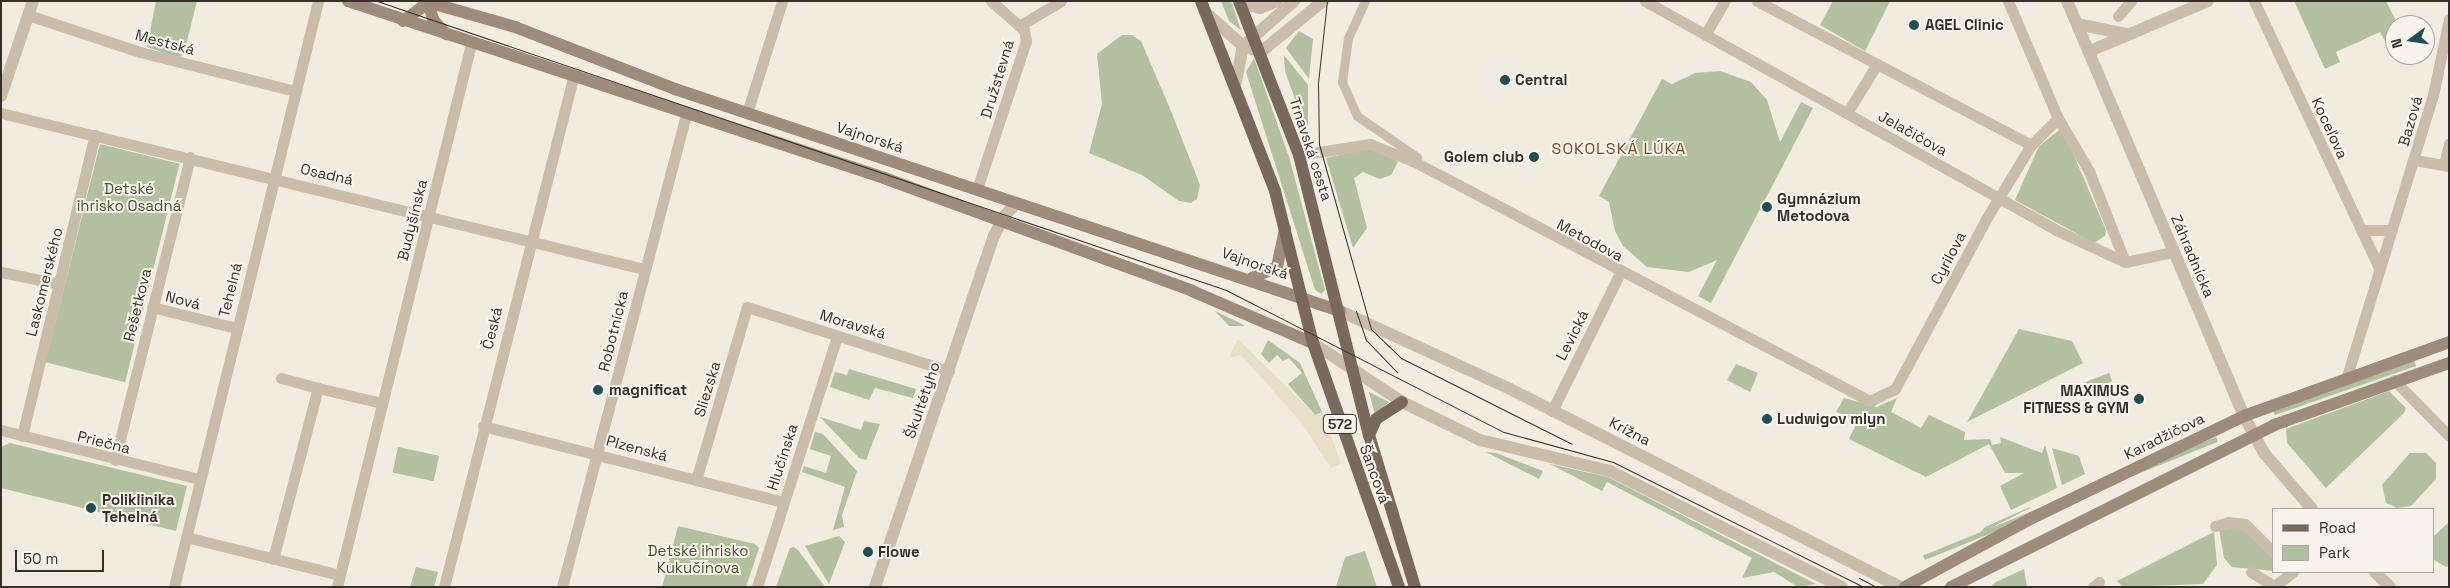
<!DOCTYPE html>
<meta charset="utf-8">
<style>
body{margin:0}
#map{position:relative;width:2450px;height:588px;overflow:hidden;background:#f2ebdf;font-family:"Space Grotesk",sans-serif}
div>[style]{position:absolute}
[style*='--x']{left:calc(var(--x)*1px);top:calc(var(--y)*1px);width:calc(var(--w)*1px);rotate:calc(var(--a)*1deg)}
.green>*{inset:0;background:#b1c09f;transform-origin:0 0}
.plaza>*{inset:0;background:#e9dec7}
.pedestrian>*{height:9px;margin:-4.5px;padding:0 4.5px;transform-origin:4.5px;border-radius:4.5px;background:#c9bcab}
.minor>*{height:11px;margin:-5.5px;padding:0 5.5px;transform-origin:5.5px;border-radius:5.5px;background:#c9bcab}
.tertiary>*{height:12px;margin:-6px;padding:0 6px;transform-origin:6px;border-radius:6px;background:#c9bcab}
.secondary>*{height:12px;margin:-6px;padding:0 6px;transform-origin:6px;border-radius:6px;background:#9d8c7c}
.primary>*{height:12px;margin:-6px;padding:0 6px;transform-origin:6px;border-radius:6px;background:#78695c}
.tram>*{height:1px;margin:-0.5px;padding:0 0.5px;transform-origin:0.5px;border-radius:0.5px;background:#37302a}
.dots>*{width:14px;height:14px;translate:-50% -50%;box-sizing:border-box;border:2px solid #f9f4eb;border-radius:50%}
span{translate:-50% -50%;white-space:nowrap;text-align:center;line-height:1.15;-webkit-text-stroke:4px #f9f4eb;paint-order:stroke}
.shield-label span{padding:1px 4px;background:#f9f4eb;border:1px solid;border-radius:4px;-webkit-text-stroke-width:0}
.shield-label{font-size:14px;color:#37302a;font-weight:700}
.poi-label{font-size:15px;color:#37302a;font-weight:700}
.left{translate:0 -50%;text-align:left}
.right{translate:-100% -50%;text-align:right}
.street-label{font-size:15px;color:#37302a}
.park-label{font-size:15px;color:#42542f}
.neighbourhood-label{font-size:16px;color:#824827;letter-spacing:1px}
.frame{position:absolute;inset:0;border:2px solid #37302a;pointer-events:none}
.legend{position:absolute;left:2272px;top:508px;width:162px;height:65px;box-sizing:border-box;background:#f9f4eb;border:1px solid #aba69e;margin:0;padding:6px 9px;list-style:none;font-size:15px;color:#37302a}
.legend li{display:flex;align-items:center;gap:10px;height:25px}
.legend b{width:25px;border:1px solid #aba69e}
.north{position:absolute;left:2385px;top:15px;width:50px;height:50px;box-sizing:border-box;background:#f9f4eb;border:1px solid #aba69e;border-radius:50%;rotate:256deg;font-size:14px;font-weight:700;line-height:20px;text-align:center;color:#37302a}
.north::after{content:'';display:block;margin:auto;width:18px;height:22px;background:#214d57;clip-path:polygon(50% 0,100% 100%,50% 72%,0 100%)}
.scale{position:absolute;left:15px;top:550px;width:89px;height:22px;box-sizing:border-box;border:2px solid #37302a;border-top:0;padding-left:6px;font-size:15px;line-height:18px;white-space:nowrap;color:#37302a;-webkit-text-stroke:4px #f9f4eb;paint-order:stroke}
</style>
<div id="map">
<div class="green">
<div style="clip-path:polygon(156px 1px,197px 1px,184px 53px,179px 58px,147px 47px)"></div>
<div style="clip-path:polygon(1221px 1px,1231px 1px,1241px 30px,1229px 21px)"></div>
<div style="clip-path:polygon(1833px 1px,1890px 1px,1865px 51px,1820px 25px)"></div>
<div style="clip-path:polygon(2294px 1px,2386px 1px,2398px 25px,2395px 36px,2385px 41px,2380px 32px,2336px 52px,2340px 62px,2325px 69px)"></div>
<div style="clip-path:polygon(1299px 31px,1313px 39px,1309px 79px,1286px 48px)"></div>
<div style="clip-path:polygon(1122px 35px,1132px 35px,1141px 41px,1171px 111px,1200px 185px,1197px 199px,1191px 203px,1179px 201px,1142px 175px,1089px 153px,1102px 104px,1097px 54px)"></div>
<div style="clip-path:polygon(1284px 55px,1308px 85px,1308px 136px,1285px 71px)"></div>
<div style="clip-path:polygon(1254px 58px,1289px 157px,1325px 290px,1321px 294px,1315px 290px,1246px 72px)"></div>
<div style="clip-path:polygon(1720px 71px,1751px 82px,1767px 100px,1780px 142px,1801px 102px,1813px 108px,1711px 303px,1698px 296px,1717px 260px,1689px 272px,1647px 267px,1623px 246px,1615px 231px,1609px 202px,1599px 196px,1662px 79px,1672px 84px,1695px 73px)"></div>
<div style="clip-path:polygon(2062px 128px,2106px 230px,2105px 236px,2094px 243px,2015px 200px,2039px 146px)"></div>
<div style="left:100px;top:144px;width:82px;height:225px;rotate:14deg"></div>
<div style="clip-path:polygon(1372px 148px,1398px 162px,1391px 175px,1380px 179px,1363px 172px,1354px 178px,1367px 228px,1353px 248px,1326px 158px)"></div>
<div style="clip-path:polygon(1215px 311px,1238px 322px,1245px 326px,1229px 326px)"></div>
<div style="clip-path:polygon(2019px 329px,2072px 341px,2083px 363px,1967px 422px)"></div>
<div style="clip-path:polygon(1268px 340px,1300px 363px,1322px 412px,1315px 415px,1288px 384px,1302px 373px,1289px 358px,1283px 361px,1277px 355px,1269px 363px,1261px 354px)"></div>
<div style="clip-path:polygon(2414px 360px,2416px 366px,2275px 415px,2273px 411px)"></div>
<div style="clip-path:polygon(1736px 364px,1758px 373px,1750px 392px,1727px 380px)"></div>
<div style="clip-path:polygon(849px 369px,916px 389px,913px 398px,924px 401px,875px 388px,869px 400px,830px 387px,835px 372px,847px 375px)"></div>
<div style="left:2109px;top:373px;width:9px;height:27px;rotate:69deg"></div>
<div style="clip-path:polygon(2389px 391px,2406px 408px,2404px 413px,2326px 488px,2287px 443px,2286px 429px)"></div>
<div style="clip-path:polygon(1369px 392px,1389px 402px,1375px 414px)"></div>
<div style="clip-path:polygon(1844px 398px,1877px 407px,1897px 398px,1891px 412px,1921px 428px,1929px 415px,1965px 432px,1964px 440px,1990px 439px,1992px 445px,2001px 443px,2000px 437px,2042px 453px,2045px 445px,2057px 488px,2011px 510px,2000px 486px,2024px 473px,2005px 473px,1989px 444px,1926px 477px,1849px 439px,1858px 420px,1836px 412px)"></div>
<div style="clip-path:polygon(820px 417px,861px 430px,864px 421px,880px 424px,866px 460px,859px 458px)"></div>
<div style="clip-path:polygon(815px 432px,823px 434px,857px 471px,842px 515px,844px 527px,833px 530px,845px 487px,802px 472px,804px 466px,826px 473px,831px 456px,810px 449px)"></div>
<div style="left:2216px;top:437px;width:5px;height:316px;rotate:68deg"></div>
<div style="clip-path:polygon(10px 443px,187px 486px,176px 531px,1px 488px,1px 447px)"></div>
<div style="left:398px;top:447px;width:42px;height:26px;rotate:12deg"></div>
<div style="clip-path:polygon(2052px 448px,2079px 456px,2085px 474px,2062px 485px)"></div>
<div style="clip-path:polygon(1486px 452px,1496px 453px,1543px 471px,1539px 479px)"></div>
<div style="clip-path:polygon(2410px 453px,2426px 453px,2436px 463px,2436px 479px,2411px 506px,2397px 508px,2386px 503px,2382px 485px)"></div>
<div style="clip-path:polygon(1550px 464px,1608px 477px,1816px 584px,1798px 587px,1774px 572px,1742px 578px,1752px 558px,1607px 482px,1602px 491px)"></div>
<div style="clip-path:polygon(2030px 507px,2030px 508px,1979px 534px,1985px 527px)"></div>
<div style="clip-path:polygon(2449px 522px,2449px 566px,2446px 567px,2434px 560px,2434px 536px)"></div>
<div style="clip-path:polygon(2227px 525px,2240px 527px,2274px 556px,2274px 571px,2232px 567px,2224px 558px,2219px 529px)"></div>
<div style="clip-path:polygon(678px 526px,755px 544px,759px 548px,746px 587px,662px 587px)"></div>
<div style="clip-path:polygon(2214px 532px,2217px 565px,2203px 584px,2123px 587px,2117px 581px)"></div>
<div style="clip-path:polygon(839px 536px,845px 542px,829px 584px,805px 546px)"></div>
<div style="clip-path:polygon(794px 547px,798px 550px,825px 587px,776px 587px,790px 548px)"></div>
<div style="clip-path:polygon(1365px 551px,1377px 587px,1336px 587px,1345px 557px)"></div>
<div style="clip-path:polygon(416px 567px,438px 572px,434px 587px,410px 587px)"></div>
<div style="clip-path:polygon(2024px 569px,2027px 587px,1990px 587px,1996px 582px)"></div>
</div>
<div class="plaza">
<div style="clip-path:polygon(1238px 339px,1315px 415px,1322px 412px,1341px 463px,1331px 468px,1301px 422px,1241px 355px,1229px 358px)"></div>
</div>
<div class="pedestrian">
<div style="--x:1365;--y:1;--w:41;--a:114.7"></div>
<div style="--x:1348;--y:38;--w:44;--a:97.8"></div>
<div style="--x:1342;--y:82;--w:37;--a:66"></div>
<div style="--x:1357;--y:116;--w:73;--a:34.3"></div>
</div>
<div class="minor">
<div style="--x:1645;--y:1;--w:470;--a:29.1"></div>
<div style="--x:2056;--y:230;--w:76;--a:24.9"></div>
<div style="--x:2125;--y:262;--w:49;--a:-11.8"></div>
<div style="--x:1757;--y:1;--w:310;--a:27.7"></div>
<div style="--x:2008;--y:1;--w:127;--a:66.9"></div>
<div style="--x:2058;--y:118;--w:61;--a:59.7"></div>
<div style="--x:2089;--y:171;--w:98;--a:68.4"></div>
<div style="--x:2254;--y:1;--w:295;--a:64.9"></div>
<div style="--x:28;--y:15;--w:118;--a:18.3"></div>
<div style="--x:140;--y:52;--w:160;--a:14.1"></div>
<div style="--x:2118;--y:16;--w:20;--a:-49"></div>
<div style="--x:1019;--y:26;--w:49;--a:-30.8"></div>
<div style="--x:1705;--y:35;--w:39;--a:-60"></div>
<div style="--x:1;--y:113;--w:662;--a:13.64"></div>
<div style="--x:747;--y:113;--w:117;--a:-72.6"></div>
<div style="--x:1847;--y:113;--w:57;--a:-58.5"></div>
<div style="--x:1299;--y:155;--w:72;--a:-8.8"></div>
<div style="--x:1370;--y:144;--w:48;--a:21.8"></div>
<div style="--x:1415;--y:162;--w:514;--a:27.71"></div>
<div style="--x:1870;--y:401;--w:28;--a:-26"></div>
<div style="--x:1895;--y:389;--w:193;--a:-61.8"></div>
<div style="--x:1986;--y:219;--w:87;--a:-58.7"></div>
<div style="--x:2031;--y:145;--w:38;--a:-45"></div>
<div style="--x:2415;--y:160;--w:35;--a:10"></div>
<div style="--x:2444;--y:165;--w:22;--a:-77"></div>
<div style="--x:977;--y:189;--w:156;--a:-71.7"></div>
<div style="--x:1026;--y:41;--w:11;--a:-100"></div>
<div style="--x:1024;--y:30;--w:44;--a:-138.7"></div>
<div style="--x:2361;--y:230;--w:31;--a:0"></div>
<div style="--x:1;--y:272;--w:59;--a:11.7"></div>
<div style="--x:152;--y:307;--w:87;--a:14"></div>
<div style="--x:2347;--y:376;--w:294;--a:-73"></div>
<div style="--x:2433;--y:95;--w:78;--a:-78.1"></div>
<div style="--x:281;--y:378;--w:38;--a:15"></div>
<div style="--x:2394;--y:380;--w:78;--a:45.5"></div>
<div style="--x:1552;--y:411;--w:154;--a:-63.8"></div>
<div style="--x:483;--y:426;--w:310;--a:14.2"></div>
<div style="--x:1;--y:430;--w:204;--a:13.9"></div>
<div style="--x:22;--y:436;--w:310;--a:-76.4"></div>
<div style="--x:115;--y:460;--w:312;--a:-76.1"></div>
<div style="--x:696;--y:480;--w:180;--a:-73.6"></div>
<div style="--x:747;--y:307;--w:212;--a:17.6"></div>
<div style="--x:2215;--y:526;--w:14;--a:-17"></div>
<div style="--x:2228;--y:522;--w:17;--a:7"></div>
<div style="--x:2245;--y:524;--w:41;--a:45"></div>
<div style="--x:186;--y:537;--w:158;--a:13.9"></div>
<div style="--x:273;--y:559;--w:177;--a:-75.3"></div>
<div style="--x:318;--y:388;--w:66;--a:13.2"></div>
<div style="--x:2251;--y:572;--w:29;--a:31"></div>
<div style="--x:174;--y:587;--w:603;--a:-76.19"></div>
<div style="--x:337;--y:587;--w:559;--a:-76.14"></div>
<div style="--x:444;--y:587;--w:525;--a:-75.78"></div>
<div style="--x:562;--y:587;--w:491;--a:-75.3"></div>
<div style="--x:757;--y:587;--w:263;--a:-72.3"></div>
<div style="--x:2093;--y:587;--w:8;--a:-40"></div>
<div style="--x:2273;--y:587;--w:25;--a:-37"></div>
</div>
<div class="tertiary">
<div style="--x:2067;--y:1;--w:451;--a:66.9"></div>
<div style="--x:2244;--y:416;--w:42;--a:61.6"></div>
<div style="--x:2264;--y:453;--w:74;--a:49.4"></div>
<div style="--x:1239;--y:2;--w:22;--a:16"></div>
<div style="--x:1260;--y:8;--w:18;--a:-22"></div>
<div style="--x:1204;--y:11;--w:52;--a:41.9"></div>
<div style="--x:1243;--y:46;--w:19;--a:18"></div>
<div style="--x:1261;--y:52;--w:80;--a:-39.4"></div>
<div style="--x:2077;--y:24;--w:50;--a:11.5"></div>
<div style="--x:2090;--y:51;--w:128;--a:-23"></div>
<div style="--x:1236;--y:82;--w:37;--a:-79"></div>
<div style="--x:1243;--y:46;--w:68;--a:-41.4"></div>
<div style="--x:1;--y:96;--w:100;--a:-71.4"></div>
<div style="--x:1340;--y:311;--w:187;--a:24.6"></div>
<div style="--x:1510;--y:389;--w:438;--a:26.9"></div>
<div style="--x:1313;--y:343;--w:107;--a:33.5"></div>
<div style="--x:1402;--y:402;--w:87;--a:26"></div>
<div style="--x:1480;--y:440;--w:134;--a:13.4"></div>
<div style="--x:1610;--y:471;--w:259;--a:26.6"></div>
<div style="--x:2375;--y:572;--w:21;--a:45"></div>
<div style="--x:875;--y:587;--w:371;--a:-71.3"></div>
<div style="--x:994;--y:236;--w:22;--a:-63"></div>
<div style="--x:1004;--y:216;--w:18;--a:-45"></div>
</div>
<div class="secondary">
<div style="--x:348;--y:1;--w:564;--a:18.27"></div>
<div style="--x:884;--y:178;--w:328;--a:20.1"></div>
<div style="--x:1192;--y:291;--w:132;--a:23.3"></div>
<div style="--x:424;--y:1;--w:95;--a:15.9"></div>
<div style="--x:515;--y:27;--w:172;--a:21.2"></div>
<div style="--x:675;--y:89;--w:701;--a:18.46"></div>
<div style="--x:428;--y:3;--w:19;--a:72"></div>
<div style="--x:434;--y:21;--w:18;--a:47"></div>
<div style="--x:403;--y:21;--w:31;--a:-36"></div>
<div style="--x:1252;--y:278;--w:27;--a:-24"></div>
<div style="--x:1277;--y:267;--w:39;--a:-78"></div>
<div style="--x:1905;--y:587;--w:145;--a:-28.5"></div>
<div style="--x:2032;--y:518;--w:235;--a:-25.7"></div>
<div style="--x:2244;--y:416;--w:218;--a:-19.8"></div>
<div style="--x:1951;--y:587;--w:361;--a:-26.6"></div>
<div style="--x:2274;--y:425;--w:186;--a:-19.5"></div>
</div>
<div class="primary">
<div style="--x:1201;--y:1;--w:204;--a:68.7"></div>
<div style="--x:1275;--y:191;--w:157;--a:76"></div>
<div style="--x:1313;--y:343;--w:259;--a:70.6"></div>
<div style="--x:1239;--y:1;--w:165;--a:68.7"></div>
<div style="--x:1299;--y:155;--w:289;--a:76"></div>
<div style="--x:1369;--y:435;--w:159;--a:73.2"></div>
<div style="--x:1369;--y:435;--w:17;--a:-66"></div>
<div style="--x:1376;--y:419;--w:31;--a:-33"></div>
</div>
<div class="tram">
<div style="--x:377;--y:1;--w:897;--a:18.8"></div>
<div style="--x:1226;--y:290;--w:312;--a:27.1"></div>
<div style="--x:1504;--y:432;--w:113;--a:15.4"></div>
<div style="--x:1613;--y:462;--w:280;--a:26.5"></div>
<div style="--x:1327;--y:1;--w:82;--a:96.3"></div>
<div style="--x:1318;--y:83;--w:61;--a:89.1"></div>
<div style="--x:1319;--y:144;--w:192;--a:74.3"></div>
<div style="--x:1371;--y:329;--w:42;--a:44"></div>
<div style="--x:1401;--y:358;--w:191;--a:26.7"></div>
<div style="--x:1356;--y:311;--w:31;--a:71"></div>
<div style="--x:1366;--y:340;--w:45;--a:45.9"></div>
<div style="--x:1859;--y:578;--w:20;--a:27"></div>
</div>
<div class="dots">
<div style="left:1914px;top:25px;background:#214d57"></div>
<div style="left:1505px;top:80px;background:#214d57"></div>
<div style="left:1534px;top:157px;background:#214d57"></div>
<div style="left:1767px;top:207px;background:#214d57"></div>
<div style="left:598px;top:390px;background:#214d57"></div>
<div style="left:2139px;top:399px;background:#214d57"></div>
<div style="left:1767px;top:419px;background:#214d57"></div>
<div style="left:91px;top:508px;background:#214d57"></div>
<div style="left:868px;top:552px;background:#214d57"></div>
</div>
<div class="shield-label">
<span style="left:1340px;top:424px">572</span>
</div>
<div class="poi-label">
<span class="left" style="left:1925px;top:25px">AGEL Clinic</span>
<span class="left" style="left:1515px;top:80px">Central</span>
<span class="right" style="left:1524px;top:157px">Golem club</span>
<span class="left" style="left:1777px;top:207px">Gymnázium<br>Metodova</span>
<span class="left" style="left:609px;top:390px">magnificat</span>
<span class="right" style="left:2129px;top:399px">MAXIMUS<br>FITNESS &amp; GYM</span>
<span class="left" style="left:1777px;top:419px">Ludwigov mlyn</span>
<span class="left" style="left:102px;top:508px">Poliklinika<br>Tehelná</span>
<span class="left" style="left:878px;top:552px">Flowe</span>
</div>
<div class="street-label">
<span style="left:165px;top:42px;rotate:15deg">Mestská</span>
<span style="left:997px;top:79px;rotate:-73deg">Družstevná</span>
<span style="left:2410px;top:121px;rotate:-74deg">Bazová</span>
<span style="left:2330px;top:128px;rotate:65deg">Koceľova</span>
<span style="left:1913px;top:133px;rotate:29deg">Jelačičova</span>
<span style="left:870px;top:137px;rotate:18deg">Vajnorská</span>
<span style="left:1311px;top:149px;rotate:72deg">Trnavská cesta</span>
<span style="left:327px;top:174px;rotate:13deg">Osadná</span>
<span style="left:412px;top:220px;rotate:-76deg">Budyšínska</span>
<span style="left:1590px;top:240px;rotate:28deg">Metodova</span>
<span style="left:2193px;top:256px;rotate:67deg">Záhradnícka</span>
<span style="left:1948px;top:258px;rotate:-62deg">Cyrilova</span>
<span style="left:1255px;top:263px;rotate:19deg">Vajnorská</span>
<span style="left:44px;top:282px;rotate:-76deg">Laskomerského</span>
<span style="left:230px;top:290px;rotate:-76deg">Tehelná</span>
<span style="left:183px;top:300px;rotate:14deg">Nová</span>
<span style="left:137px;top:305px;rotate:-76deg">Rešetkova</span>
<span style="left:853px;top:324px;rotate:17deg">Moravská</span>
<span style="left:492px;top:328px;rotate:-76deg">Česká</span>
<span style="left:613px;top:331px;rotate:-76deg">Robotnícka</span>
<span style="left:1572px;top:335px;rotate:-63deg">Levická</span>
<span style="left:707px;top:389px;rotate:-73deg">Sliezska</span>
<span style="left:922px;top:400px;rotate:-71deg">Škultétyho</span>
<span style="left:1630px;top:431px;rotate:27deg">Krížna</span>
<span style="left:2164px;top:436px;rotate:-26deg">Karadžičova</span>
<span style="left:104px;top:442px;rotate:14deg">Priečna</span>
<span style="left:637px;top:448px;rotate:15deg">Plzenská</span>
<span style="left:782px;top:457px;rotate:-72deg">Hlučínska</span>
<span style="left:1375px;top:474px;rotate:70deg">Šancová</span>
</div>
<div class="park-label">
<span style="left:129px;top:197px">Detské<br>ihrisko Osadná</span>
<span style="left:698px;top:559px">Detské ihrisko<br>Kukučínova</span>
</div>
<div class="neighbourhood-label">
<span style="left:1619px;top:149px">SOKOLSKÁ LÚKA</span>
</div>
<div class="frame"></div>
<ul class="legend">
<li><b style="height:6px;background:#78695c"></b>Road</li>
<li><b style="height:14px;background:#b1c09f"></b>Park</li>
</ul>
<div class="north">N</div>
<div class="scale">50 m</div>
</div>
